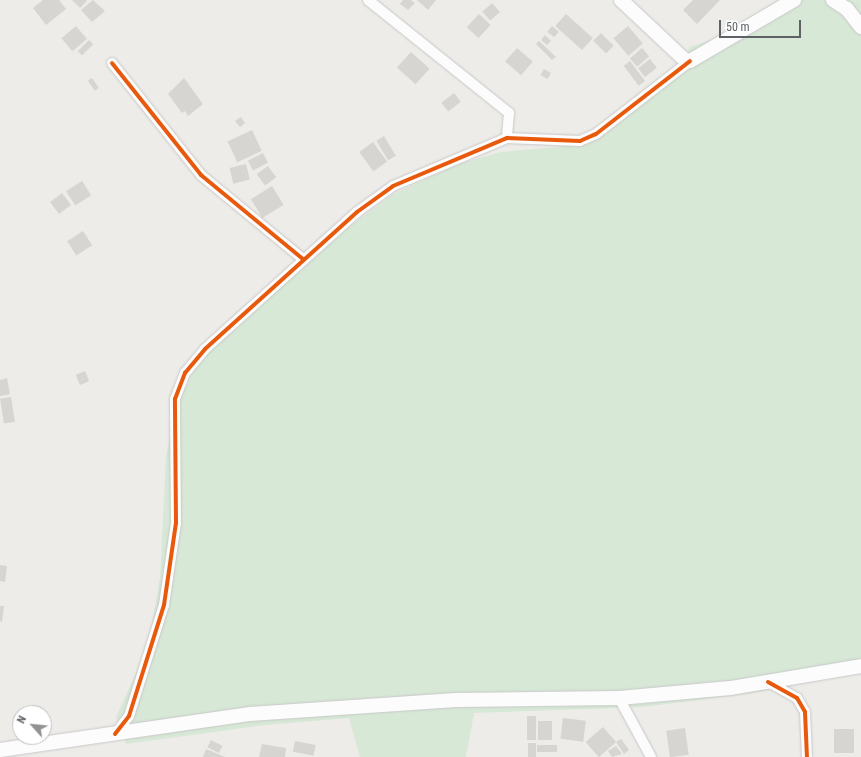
<!DOCTYPE html>
<style>
body{margin:0}
#map{position:relative;width:861px;height:757px;overflow:hidden;background:#edece9;font-family:"Roboto Condensed",sans-serif}
div>[style]{position:absolute}
[style*='--x']{left:calc(var(--x)*1px);top:calc(var(--y)*1px);width:calc(var(--w)*1px);rotate:calc(var(--a)*1deg)}
.green>*{inset:0;background:#d7e8d6}
.building>*{inset:0;background:#d6d5d2;transform-origin:0 0}
.roads{filter:drop-shadow(0 0 1px #c8c8c8) drop-shadow(0 0 1px #c8c8c8)}
.street>*{height:10px;margin:-5px;padding:0 5px;transform-origin:5px;border-radius:5px;background:#fcfcfc}
.secondary>*{height:14px;margin:-7px;padding:0 7px;transform-origin:7px;border-radius:7px;background:#fcfcfc}
.cycleway>*{height:4px;margin:-2px;padding:0 2px;transform-origin:2px;border-radius:2px;background:#e8590c}
span{translate:-50% -50%;white-space:nowrap;text-align:center;line-height:1.15;-webkit-text-stroke:4px #fff;paint-order:stroke}
.north{position:absolute;left:12px;top:705px;width:40px;height:40px;box-sizing:border-box;background:#fff;border:1px solid #bfc0c2;border-radius:50%;rotate:297deg;font-size:11px;font-weight:700;line-height:16px;text-align:center;color:#5e6166}
.north::after{content:'';display:block;margin:auto;width:14px;height:18px;background:#909294;clip-path:polygon(50% 0,100% 100%,50% 72%,0 100%)}
.scale{position:absolute;left:719px;top:20px;width:82px;height:18px;box-sizing:border-box;border:2px solid #5e6166;border-top:0;padding-left:5px;font-size:12px;line-height:14px;white-space:nowrap;color:#5e6166;-webkit-text-stroke:3px #fff;paint-order:stroke}
</style>
<div id="map">
<div class="green">
<div style="clip-path:polygon(783px 0,861px 0,861px 672px,748px 694px,642px 707px,474px 713px,466px 757px,360px 757px,349px 718px,265px 725px,126px 744px,116px 717px,148px 647px,160px 578px,166px 457px,175px 407px,204px 352px,326px 244px,392px 195px,458px 164px,501px 152px,567px 146px,592px 131px,688px 57px,689px 47px,712px 40px)"></div>
</div>
<div class="building">
<div style="clip-path:polygon(43px 0,59px 0,66px 9px,46px 25px,33px 8px)"></div>
<div style="clip-path:polygon(72px 0,86px 0,87px 1px,80px 8px)"></div>
<div style="clip-path:polygon(93px 0,105px 11px,92px 22px,81px 10px)"></div>
<div style="clip-path:polygon(403px 0,411px 0,415px 3px,408px 10px,400px 4px)"></div>
<div style="clip-path:polygon(417px 0,436px 0,428px 10px)"></div>
<div style="clip-path:polygon(693px 0,720px 0,697px 24px,683px 10px)"></div>
<div style="left:492px;top:3px;width:12px;height:13px;rotate:48deg"></div>
<div style="left:479px;top:14px;width:16px;height:18px;rotate:43deg"></div>
<div style="left:566px;top:14px;width:36px;height:16px;rotate:42deg"></div>
<div style="left:76px;top:26px;width:17px;height:19px;rotate:50deg"></div>
<div style="clip-path:polygon(552px 26px,559px 32px,554px 37px,547px 32px)"></div>
<div style="left:628px;top:26px;width:23px;height:19px;rotate:50deg"></div>
<div style="left:601px;top:33px;width:18px;height:11px;rotate:45deg"></div>
<div style="clip-path:polygon(545px 35px,551px 41px,547px 45px,541px 40px)"></div>
<div style="left:89px;top:40px;width:6px;height:16px;rotate:45deg"></div>
<div style="clip-path:polygon(539px 41px,556px 57px,552px 60px,536px 44px)"></div>
<div style="left:517px;top:48px;width:21px;height:18px;rotate:41deg"></div>
<div style="left:642px;top:48px;width:11px;height:16px;rotate:49deg"></div>
<div style="left:411px;top:52px;width:25px;height:21px;rotate:42deg"></div>
<div style="left:650px;top:59px;width:11px;height:15px;rotate:52deg"></div>
<div style="left:630px;top:61px;width:25px;height:8px;rotate:53deg"></div>
<div style="left:544px;top:69px;width:8px;height:7px;rotate:30deg"></div>
<div style="left:92px;top:78px;width:12px;height:5px;rotate:55deg"></div>
<div style="clip-path:polygon(184px 78px,203px 104px,188px 116px,185px 111px,182px 113px,168px 94px)"></div>
<div style="left:454px;top:93px;width:11px;height:16px;rotate:52deg"></div>
<div style="clip-path:polygon(241px 117px,245px 123px,240px 127px,235px 121px)"></div>
<div style="left:252px;top:130px;width:23px;height:27px;rotate:65deg"></div>
<div style="left:384px;top:136px;width:23px;height:9px;rotate:59deg"></div>
<div style="left:373px;top:142px;width:24px;height:17px;rotate:54deg"></div>
<div style="left:263px;top:153px;width:11px;height:17px;rotate:63deg"></div>
<div style="left:246px;top:164px;width:16px;height:17px;rotate:76deg"></div>
<div style="left:268px;top:166px;width:14px;height:14px;rotate:54deg"></div>
<div style="left:82px;top:181px;width:17px;height:19px;rotate:57deg"></div>
<div style="left:272px;top:186px;width:22px;height:25px;rotate:58deg"></div>
<div style="left:62px;top:193px;width:15px;height:15px;rotate:53deg"></div>
<div style="left:83px;top:231px;width:17px;height:19px;rotate:57deg"></div>
<div style="left:85px;top:371px;width:11px;height:10px;rotate:68deg"></div>
<div style="clip-path:polygon(7px 378px,10px 394px,0 396px,0 380px)"></div>
<div style="left:11px;top:397px;width:25px;height:11px;rotate:81deg"></div>
<div style="clip-path:polygon(0 565px,7px 566px,5px 582px,0 581px)"></div>
<div style="clip-path:polygon(0 606px,4px 606px,2px 622px,0 621px)"></div>
<div style="left:527px;top:716px;width:9px;height:24px"></div>
<div style="left:563px;top:718px;width:23px;height:21px;rotate:7deg"></div>
<div style="left:538px;top:721px;width:14px;height:19px"></div>
<div style="left:603px;top:727px;width:20px;height:23px;rotate:49deg"></div>
<div style="left:685px;top:728px;width:27px;height:19px;rotate:82deg"></div>
<div style="left:834px;top:729px;width:20px;height:24px"></div>
<div style="clip-path:polygon(621px 739px,629px 750px,624px 754px,616px 742px)"></div>
<div style="left:211px;top:740px;width:13px;height:8px;rotate:27deg"></div>
<div style="left:295px;top:741px;width:21px;height:11px;rotate:11deg"></div>
<div style="left:528px;top:743px;width:8px;height:14px"></div>
<div style="clip-path:polygon(262px 744px,286px 748px,285px 757px,259px 757px)"></div>
<div style="left:537px;top:745px;width:20px;height:7px"></div>
<div style="clip-path:polygon(616px 746px,622px 754px,612px 757px,608px 751px)"></div>
<div style="clip-path:polygon(206px 749px,225px 757px,203px 757px)"></div>
</div>
<div class="roads">
<div class="street">
<div style="--x:368;--y:0;--w:181;--a:38.7"></div>
<div style="--x:509;--y:113;--w:25;--a:95"></div>
<div style="--x:112;--y:63;--w:143;--a:51.5"></div>
<div style="--x:201;--y:175;--w:132;--a:39.5"></div>
<div style="--x:768;--y:682;--w:33;--a:29"></div>
<div style="--x:797;--y:698;--w:16;--a:60"></div>
<div style="--x:805;--y:712;--w:45;--a:87.5"></div>
<div style="--x:619;--y:698;--w:67;--a:61.5"></div>
<div style="--x:115;--y:734;--w:23;--a:-52"></div>
<div style="--x:129;--y:716;--w:116;--a:-72.5"></div>
<div style="--x:164;--y:605;--w:83;--a:-81.7"></div>
<div style="--x:176;--y:523;--w:124;--a:-90.5"></div>
<div style="--x:175;--y:399;--w:28;--a:-69"></div>
<div style="--x:185;--y:373;--w:31;--a:-50"></div>
<div style="--x:205;--y:349;--w:205;--a:-42"></div>
<div style="--x:357;--y:212;--w:44;--a:-35.8"></div>
<div style="--x:393;--y:186;--w:124;--a:-22.8"></div>
<div style="--x:507;--y:138;--w:73;--a:2.4"></div>
<div style="--x:580;--y:141;--w:17;--a:-24"></div>
<div style="--x:596;--y:134;--w:119;--a:-37.8"></div>
</div>
<div class="secondary">
<div style="--x:621;--y:0;--w:88;--a:43.2"></div>
<div style="--x:685;--y:60;--w:5;--a:11"></div>
<div style="--x:690;--y:61;--w:121;--a:-30.4"></div>
<div style="--x:833;--y:0;--w:17;--a:33"></div>
<div style="--x:847;--y:9;--w:23;--a:52"></div>
<div style="--x:0;--y:750;--w:253;--a:-8.2"></div>
<div style="--x:250;--y:714;--w:206;--a:-3.9"></div>
<div style="--x:456;--y:700;--w:163;--a:-0.7"></div>
<div style="--x:619;--y:698;--w:112;--a:-5.1"></div>
<div style="--x:731;--y:688;--w:132;--a:-9.6"></div>
</div>
</div>
<div class="cycleway">
<div style="--x:112;--y:63;--w:143;--a:51.5"></div>
<div style="--x:201;--y:175;--w:132;--a:39.5"></div>
<div style="--x:768;--y:682;--w:33;--a:29"></div>
<div style="--x:797;--y:698;--w:16;--a:60"></div>
<div style="--x:805;--y:712;--w:45;--a:87.5"></div>
<div style="--x:115;--y:734;--w:23;--a:-52"></div>
<div style="--x:129;--y:716;--w:116;--a:-72.5"></div>
<div style="--x:164;--y:605;--w:83;--a:-81.7"></div>
<div style="--x:176;--y:523;--w:124;--a:-90.5"></div>
<div style="--x:175;--y:399;--w:28;--a:-69"></div>
<div style="--x:185;--y:373;--w:31;--a:-50"></div>
<div style="--x:205;--y:349;--w:205;--a:-42"></div>
<div style="--x:357;--y:212;--w:44;--a:-35.8"></div>
<div style="--x:393;--y:186;--w:124;--a:-22.8"></div>
<div style="--x:507;--y:138;--w:73;--a:2.4"></div>
<div style="--x:580;--y:141;--w:17;--a:-24"></div>
<div style="--x:596;--y:134;--w:119;--a:-37.8"></div>
</div>
<div class="north">N</div>
<div class="scale">50 m</div>
</div>
